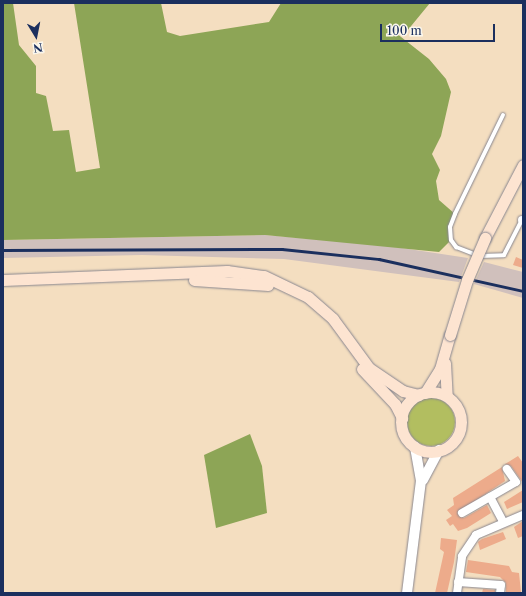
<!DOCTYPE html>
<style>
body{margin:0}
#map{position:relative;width:526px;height:596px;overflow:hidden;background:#f4dec0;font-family:"Libre Caslon Text",serif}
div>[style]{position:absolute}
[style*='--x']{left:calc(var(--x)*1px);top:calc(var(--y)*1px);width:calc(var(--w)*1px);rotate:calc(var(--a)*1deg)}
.industrial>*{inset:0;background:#d0c0bc}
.green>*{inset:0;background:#b2be60}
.round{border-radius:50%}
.forest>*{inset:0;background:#8da556}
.building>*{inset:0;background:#edab8b}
.roads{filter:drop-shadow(0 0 1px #88868f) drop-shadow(0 0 1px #88868f)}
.service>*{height:4px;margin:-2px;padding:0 2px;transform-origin:2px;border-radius:2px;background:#fff}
.minor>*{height:8px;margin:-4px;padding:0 4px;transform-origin:4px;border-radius:4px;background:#fff}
.tertiary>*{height:10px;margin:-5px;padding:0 5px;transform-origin:5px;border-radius:5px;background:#fff}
.secondary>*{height:11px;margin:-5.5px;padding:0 5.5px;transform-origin:5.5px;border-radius:5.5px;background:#fde4d1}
.secondary>.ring{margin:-5.5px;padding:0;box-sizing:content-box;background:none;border:11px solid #fde4d1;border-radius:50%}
.rail>*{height:2.5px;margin:-1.25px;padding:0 1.25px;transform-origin:1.25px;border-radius:1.25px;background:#1b2f5e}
.bridges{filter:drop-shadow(0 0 1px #88868f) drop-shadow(0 0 1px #88868f)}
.secondary-bridge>*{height:11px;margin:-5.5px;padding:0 5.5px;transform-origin:5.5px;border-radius:5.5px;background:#fde4d1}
span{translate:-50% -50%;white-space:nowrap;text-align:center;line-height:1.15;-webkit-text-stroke:3px #fbf7ec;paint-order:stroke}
.frame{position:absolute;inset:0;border:4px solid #1b2f5e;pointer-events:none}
.north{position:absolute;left:16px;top:16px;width:40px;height:40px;-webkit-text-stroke:3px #fbf7ec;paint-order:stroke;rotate:170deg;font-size:11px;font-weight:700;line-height:16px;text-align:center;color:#1b2f5e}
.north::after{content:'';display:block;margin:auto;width:14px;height:18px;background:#1b2f5e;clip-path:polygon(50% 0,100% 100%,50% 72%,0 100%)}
.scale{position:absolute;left:380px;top:24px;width:115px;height:18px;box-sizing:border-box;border:2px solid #1b2f5e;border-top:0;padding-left:5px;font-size:12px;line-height:14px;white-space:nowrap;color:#1b2f5e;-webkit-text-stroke:3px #fbf7ec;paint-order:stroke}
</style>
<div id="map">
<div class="industrial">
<div style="clip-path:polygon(265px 235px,382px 245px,468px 258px,459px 282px,284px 259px,142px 255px,3px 258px,3px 240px)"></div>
<div style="clip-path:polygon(484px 262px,523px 272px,523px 298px,474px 284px)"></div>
</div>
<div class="green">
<div class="round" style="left:407px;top:398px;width:48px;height:48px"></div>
</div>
<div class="forest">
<div style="clip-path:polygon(3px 3px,13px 3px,19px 45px,36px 66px,36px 93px,46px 96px,53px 131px,69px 130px,76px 172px,100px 168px,74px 3px,161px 3px,167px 32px,180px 36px,269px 22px,281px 3px,430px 3px,407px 31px,396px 33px,429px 59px,446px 79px,451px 92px,441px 136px,432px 154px,440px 170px,436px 181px,439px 200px,455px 214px,450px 227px,451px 240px,439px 252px,265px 235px,3px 240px)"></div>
<div style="clip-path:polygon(250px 434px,262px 466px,267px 513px,216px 528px,204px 455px)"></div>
</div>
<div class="building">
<div style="clip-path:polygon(516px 257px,523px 260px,523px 268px,513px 265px)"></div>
<div style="clip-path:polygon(518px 456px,523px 463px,523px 483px,511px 466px,505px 464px)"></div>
<div style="clip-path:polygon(502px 467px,505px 481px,457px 513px,464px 518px,487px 505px,491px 513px,467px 528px,458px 531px,453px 524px,450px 526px,446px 520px,452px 516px,447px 510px,454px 505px,453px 498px)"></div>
<div style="clip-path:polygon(523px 490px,523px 502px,507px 509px,504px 502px)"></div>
<div style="clip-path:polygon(523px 521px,523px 536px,518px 538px,514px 527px)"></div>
<div style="clip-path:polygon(503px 532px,506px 539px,480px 550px,478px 542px,482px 539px)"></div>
<div style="clip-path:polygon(441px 538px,457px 540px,454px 562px,447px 593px,435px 593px,444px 552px,440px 549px)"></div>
<div style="clip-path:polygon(468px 560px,509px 566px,512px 572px,519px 573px,521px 592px,506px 593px,506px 583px,500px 577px,466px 572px)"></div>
<div style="clip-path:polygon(483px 589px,495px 590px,495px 593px,482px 593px)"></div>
</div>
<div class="roads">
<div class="service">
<div style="--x:503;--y:115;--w:110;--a:115.9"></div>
<div style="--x:455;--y:214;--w:14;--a:111"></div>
<div style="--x:450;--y:227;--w:13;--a:86"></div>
<div style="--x:451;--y:240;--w:9;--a:54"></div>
<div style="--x:456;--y:247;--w:26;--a:21"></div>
<div style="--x:480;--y:256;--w:24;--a:-2"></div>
<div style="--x:504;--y:255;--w:39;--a:-63"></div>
</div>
<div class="minor">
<div style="--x:522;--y:220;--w:1;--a:0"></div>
<div style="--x:490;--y:497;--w:27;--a:62"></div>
<div style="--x:462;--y:513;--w:62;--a:-29.9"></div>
<div style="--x:516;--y:482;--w:16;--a:-125"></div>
<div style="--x:458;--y:582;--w:43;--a:4"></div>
<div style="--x:501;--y:585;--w:8;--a:97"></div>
<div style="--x:457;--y:593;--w:37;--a:-82"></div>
<div style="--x:462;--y:556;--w:25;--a:-56"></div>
<div style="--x:476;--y:535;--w:51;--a:-23.1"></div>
</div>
<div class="tertiary">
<div style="--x:423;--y:480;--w:34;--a:-62"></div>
<div style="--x:407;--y:593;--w:113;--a:-82.9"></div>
<div style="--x:421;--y:481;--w:35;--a:-100"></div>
</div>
<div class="secondary">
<div style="--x:485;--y:238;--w:82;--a:-62.5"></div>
<div style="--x:3;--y:280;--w:224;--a:-2.3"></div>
<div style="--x:227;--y:271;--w:37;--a:8"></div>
<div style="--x:264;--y:276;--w:49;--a:25.5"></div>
<div style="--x:308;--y:297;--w:33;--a:41"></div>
<div style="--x:333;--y:319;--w:61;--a:53.7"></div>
<div style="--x:369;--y:368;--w:41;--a:34.1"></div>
<div style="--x:403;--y:391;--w:16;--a:15"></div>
<div style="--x:194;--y:280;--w:74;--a:3.9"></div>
<div style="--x:445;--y:363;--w:33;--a:87"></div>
<div style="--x:362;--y:369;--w:48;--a:46.7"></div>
<div style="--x:395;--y:404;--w:16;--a:63"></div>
<div class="ring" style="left:401px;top:392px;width:49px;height:49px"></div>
<div style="--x:425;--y:393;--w:28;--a:-58"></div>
<div style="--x:440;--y:369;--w:35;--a:-74"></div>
</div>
</div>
<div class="rail">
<div style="--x:3;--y:250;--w:279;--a:-0.2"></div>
<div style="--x:282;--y:249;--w:98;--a:5.9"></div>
<div style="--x:379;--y:259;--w:148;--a:12.5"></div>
</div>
<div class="bridges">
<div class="secondary-bridge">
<div style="--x:450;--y:335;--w:58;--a:-72.8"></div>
<div style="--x:467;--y:280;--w:46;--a:-66.8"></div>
</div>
</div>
<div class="frame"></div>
<div class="north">N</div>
<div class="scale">100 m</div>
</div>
